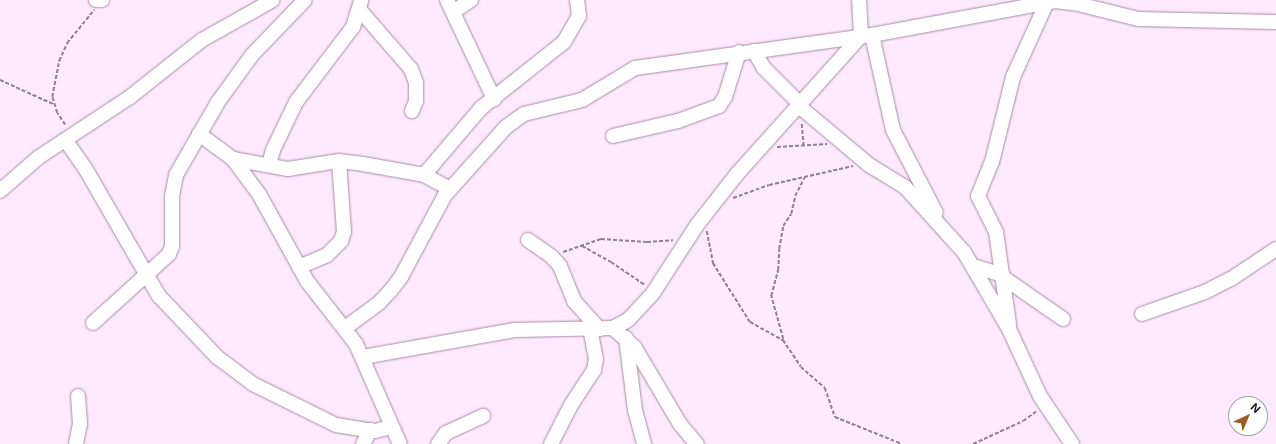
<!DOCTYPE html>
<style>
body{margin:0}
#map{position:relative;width:1276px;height:444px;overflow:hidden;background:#feeafe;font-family:Inter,sans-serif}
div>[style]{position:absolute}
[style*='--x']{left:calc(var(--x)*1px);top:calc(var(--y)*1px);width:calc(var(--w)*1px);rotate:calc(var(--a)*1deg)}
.path>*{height:1.5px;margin-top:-0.75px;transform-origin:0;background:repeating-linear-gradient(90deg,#8f808f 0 4px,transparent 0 6px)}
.roads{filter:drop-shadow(0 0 1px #a58da4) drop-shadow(0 0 1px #a58da4)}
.minor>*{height:14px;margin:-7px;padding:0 7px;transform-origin:7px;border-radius:7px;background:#fff}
span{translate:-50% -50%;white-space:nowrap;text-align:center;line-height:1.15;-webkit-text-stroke:3px #fff;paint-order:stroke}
.north{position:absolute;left:1228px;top:396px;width:40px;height:40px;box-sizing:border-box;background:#fff;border:1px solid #a5a1a5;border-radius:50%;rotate:44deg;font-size:11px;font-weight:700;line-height:16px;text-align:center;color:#1d141d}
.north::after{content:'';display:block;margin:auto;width:14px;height:18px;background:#9b5d23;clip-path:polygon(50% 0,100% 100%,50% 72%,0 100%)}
</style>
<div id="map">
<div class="path">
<div style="--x:0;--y:80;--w:60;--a:24.4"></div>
<div style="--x:802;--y:124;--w:22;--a:85"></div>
<div style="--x:65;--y:125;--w:14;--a:-124"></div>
<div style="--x:57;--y:113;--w:17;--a:-107"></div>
<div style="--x:52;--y:97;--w:37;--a:-79"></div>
<div style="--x:59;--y:61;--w:20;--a:-66"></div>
<div style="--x:67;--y:43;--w:43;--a:-50.7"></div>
<div style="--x:777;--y:147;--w:50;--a:-3.4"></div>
<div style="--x:733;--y:198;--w:38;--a:-20"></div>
<div style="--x:769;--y:185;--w:86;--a:-12.7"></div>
<div style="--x:707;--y:231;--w:33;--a:79"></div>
<div style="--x:713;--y:263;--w:70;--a:57.9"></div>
<div style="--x:750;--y:322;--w:38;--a:29"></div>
<div style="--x:783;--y:340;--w:32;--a:56"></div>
<div style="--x:801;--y:367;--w:32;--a:41"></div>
<div style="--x:825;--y:388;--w:31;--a:71"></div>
<div style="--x:835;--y:417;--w:72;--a:21.9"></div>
<div style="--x:582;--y:246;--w:33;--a:29"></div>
<div style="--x:611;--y:262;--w:41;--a:34.1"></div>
<div style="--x:563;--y:252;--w:40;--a:-18.9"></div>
<div style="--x:601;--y:239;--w:46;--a:3.7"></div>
<div style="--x:647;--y:242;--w:26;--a:-4"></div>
<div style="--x:783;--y:339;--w:45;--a:-105.6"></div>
<div style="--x:771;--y:296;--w:27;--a:-75"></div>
<div style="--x:778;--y:270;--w:21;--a:-87"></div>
<div style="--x:779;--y:249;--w:23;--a:-80"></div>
<div style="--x:783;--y:226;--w:14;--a:-56"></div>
<div style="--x:791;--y:214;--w:18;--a:-77"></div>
<div style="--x:795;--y:196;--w:20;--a:-63"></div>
<div style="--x:973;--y:444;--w:55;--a:-24.7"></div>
<div style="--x:1023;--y:421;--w:17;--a:-36"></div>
</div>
<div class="roads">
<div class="minor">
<div style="--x:96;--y:0;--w:6;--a:0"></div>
<div style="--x:447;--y:0;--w:110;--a:64.6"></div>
<div style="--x:359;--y:9;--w:79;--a:49.1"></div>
<div style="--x:411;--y:69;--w:15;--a:70"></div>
<div style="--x:416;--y:83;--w:18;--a:90"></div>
<div style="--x:416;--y:101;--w:11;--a:112"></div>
<div style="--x:453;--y:12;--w:22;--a:-34"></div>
<div style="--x:872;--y:35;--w:97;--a:77.5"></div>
<div style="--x:893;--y:130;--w:93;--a:62.6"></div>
<div style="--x:754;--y:51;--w:20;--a:60"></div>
<div style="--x:764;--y:68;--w:52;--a:45"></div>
<div style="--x:800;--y:107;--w:90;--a:40"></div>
<div style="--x:869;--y:165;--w:42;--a:31.4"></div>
<div style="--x:905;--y:187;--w:88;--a:47.8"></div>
<div style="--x:964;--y:252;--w:89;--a:59.7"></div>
<div style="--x:1009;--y:329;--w:74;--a:65.2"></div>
<div style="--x:1040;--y:396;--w:58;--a:56.3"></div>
<div style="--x:199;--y:134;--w:42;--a:36.3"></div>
<div style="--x:233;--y:159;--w:44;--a:53.4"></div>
<div style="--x:259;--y:194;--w:99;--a:61.1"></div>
<div style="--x:307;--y:281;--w:80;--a:52.1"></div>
<div style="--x:356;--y:344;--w:109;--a:66.3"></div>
<div style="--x:613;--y:136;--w:67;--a:-13"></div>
<div style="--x:678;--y:121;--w:44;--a:-20.1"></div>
<div style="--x:719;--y:106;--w:11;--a:-56"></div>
<div style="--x:725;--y:97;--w:47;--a:-72.7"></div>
<div style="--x:66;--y:141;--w:33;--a:55"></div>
<div style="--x:85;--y:168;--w:148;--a:60"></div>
<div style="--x:159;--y:296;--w:84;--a:46.4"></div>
<div style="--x:217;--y:357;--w:45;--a:36.9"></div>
<div style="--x:253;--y:384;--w:93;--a:26.3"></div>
<div style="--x:336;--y:425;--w:39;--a:9"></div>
<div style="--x:375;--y:431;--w:16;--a:-14"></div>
<div style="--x:233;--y:159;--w:56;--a:10.3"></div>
<div style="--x:288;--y:169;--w:52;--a:-8.9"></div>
<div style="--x:339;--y:161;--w:24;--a:7"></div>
<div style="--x:363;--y:164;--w:62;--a:10.2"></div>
<div style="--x:424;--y:175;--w:30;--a:28"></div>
<div style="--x:269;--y:165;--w:16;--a:-75"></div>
<div style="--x:273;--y:150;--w:53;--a:-64.4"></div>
<div style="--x:296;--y:102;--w:94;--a:-52.8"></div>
<div style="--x:353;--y:27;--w:28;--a:-73"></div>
<div style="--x:424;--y:175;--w:88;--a:-49.6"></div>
<div style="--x:481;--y:108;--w:106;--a:-38.5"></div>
<div style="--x:564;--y:42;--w:30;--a:-60"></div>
<div style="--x:579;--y:16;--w:16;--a:-97"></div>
<div style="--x:0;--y:191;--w:52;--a:-41.1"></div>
<div style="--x:39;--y:157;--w:109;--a:-33.4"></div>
<div style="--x:130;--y:97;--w:92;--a:-38.4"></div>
<div style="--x:202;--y:40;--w:81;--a:-29.4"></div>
<div style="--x:528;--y:240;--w:29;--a:35"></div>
<div style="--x:552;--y:257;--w:12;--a:48"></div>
<div style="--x:560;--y:266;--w:38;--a:68"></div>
<div style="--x:574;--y:301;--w:38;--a:48"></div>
<div style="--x:973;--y:266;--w:31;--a:17"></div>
<div style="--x:299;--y:267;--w:30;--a:-23"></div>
<div style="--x:327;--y:255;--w:20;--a:-45"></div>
<div style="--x:341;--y:241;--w:9;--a:-72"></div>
<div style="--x:344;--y:232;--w:71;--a:-94"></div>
<div style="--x:1004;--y:278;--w:72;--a:34.8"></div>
<div style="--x:1142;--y:314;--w:67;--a:-19.2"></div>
<div style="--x:1205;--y:292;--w:29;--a:-27"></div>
<div style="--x:1231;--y:279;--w:54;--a:-33.7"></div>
<div style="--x:93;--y:323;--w:103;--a:-42.2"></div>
<div style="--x:169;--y:254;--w:9;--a:-69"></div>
<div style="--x:172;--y:246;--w:50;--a:-90"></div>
<div style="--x:172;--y:196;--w:21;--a:-79"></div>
<div style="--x:176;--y:175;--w:84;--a:-60.1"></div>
<div style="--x:218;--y:102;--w:58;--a:-54.1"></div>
<div style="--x:252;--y:55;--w:76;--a:-46.1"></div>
<div style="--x:1009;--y:324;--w:93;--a:-98"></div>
<div style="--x:996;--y:232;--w:40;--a:-116.6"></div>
<div style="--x:978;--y:196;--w:37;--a:-68"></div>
<div style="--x:992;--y:162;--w:88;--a:-76.1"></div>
<div style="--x:1013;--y:77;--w:82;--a:-65.6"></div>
<div style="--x:345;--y:328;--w:42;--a:-36.3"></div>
<div style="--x:379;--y:303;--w:18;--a:-47"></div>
<div style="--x:391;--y:290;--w:16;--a:-52"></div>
<div style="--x:401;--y:277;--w:93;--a:-61.8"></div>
<div style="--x:445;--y:195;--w:91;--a:-48.1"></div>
<div style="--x:506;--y:127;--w:22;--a:-36"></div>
<div style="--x:524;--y:114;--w:60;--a:-13.6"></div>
<div style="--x:582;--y:100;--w:62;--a:-31.1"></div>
<div style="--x:635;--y:68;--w:239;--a:-7.9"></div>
<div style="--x:872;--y:35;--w:186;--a:-10.5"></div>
<div style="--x:1055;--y:1;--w:23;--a:7"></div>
<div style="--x:1078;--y:4;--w:62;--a:14"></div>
<div style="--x:1138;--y:19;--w:138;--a:1.2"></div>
<div style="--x:613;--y:328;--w:30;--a:42"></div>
<div style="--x:635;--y:348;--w:88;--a:59.4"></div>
<div style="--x:680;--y:424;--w:26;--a:50"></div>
<div style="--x:626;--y:338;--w:73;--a:82.9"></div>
<div style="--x:635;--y:410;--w:35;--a:75"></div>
<div style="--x:363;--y:357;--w:154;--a:-10.1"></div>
<div style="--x:515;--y:330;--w:98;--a:-1.2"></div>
<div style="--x:613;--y:328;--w:17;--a:-28"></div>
<div style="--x:628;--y:320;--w:37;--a:-47"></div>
<div style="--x:653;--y:293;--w:81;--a:-57.1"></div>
<div style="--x:697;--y:225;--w:65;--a:-51.9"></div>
<div style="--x:737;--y:174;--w:186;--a:-48.1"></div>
<div style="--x:861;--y:36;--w:36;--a:-93"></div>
<div style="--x:76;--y:444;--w:20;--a:-79"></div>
<div style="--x:80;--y:424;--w:28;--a:-94"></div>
<div style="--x:363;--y:444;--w:16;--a:-63"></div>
<div style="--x:438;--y:444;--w:14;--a:-54"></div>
<div style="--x:446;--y:433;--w:41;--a:-24.7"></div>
<div style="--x:551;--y:444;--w:44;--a:-62.9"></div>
<div style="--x:571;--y:405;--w:42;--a:-56.7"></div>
<div style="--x:594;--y:370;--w:11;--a:-80"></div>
<div style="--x:596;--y:359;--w:31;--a:-101"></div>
</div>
</div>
<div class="north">N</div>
</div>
